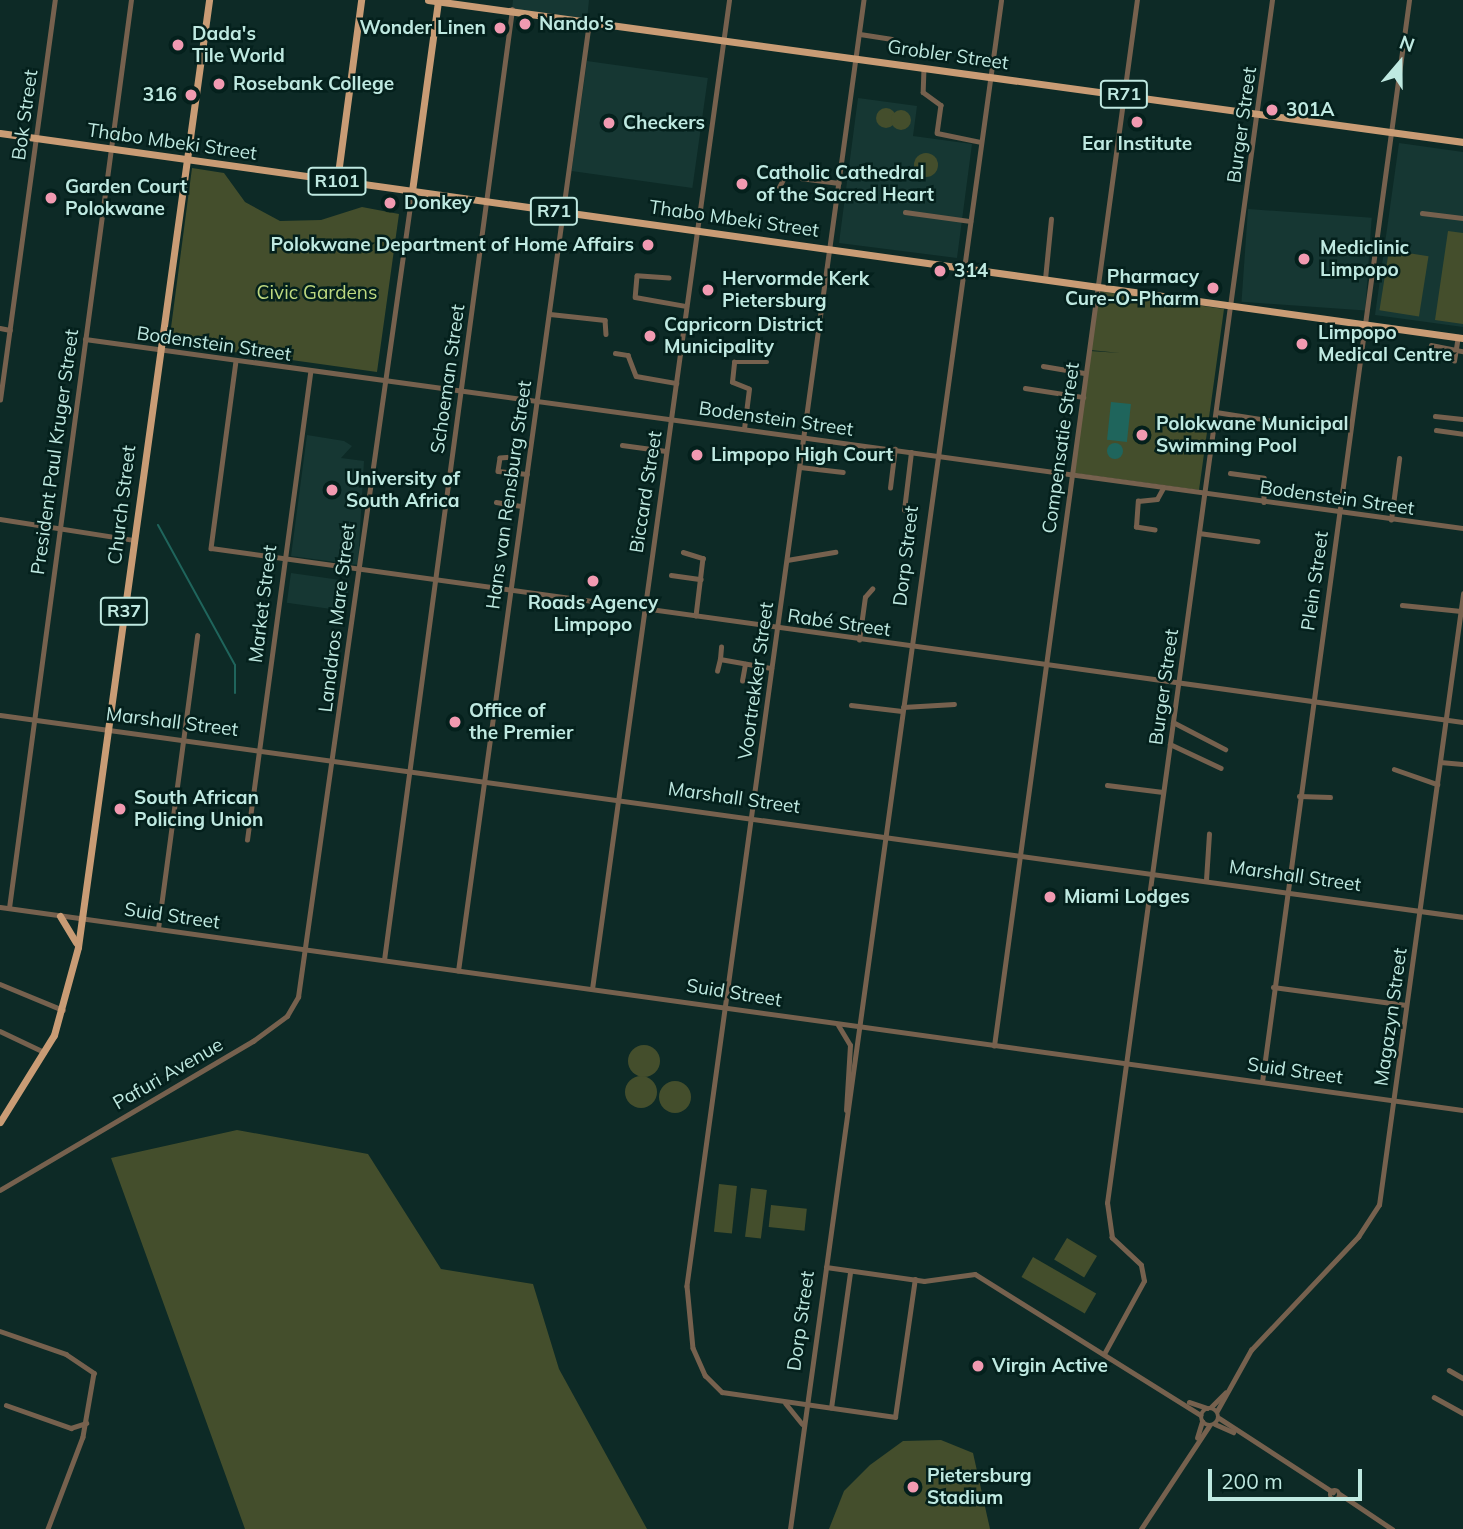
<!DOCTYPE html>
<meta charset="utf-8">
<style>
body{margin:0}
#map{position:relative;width:1463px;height:1529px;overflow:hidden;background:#0d2a26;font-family:Mulish,sans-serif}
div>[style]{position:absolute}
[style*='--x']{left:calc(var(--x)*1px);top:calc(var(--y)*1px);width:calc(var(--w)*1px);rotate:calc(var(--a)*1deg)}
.built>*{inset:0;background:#163733;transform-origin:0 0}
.green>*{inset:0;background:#444e2c;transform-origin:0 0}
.round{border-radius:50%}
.water>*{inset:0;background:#1f655c;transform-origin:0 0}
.stream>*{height:2px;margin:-1px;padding:0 1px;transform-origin:1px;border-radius:1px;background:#1f655c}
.minor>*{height:4.5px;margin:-2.25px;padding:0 2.25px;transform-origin:2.25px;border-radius:2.25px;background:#76614e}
.minor>.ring{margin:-2.25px;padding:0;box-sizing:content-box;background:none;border:4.5px solid #76614e;border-radius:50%}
.tertiary>*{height:5px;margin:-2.5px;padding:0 2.5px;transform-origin:2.5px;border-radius:2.5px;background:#76614e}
.primary>*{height:7px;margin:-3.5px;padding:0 3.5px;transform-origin:3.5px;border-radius:3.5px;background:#c99c75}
.dots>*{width:19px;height:19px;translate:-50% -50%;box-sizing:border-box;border:4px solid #04201c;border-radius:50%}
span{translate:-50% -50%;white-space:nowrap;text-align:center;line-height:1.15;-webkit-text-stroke:5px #04201c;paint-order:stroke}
.shield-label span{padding:2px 5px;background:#04201c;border:2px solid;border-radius:5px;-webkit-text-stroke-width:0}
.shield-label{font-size:18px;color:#bfe9e1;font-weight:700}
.poi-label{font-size:19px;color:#bfe9e1;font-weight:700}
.left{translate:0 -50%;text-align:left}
.right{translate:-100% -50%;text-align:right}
.street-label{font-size:19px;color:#bfe9e1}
.park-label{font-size:19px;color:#bed980}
.north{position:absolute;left:1365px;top:28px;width:70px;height:70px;-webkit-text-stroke:5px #04201c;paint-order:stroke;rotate:20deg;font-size:19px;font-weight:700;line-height:28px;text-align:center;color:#bfe9e1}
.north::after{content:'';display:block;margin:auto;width:24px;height:32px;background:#bfe9e1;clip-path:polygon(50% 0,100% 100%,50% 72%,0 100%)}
.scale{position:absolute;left:1208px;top:1469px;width:154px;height:32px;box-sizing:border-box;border:4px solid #bfe9e1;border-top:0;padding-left:9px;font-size:21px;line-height:24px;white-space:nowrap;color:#bfe9e1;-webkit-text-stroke:5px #04201c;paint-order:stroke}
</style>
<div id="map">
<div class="built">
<div style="clip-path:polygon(513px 0,589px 0,587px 20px,512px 9px)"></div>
<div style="left:587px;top:61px;width:122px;height:111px;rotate:8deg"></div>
<div style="clip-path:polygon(858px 98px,917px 106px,913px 136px,972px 144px,957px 258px,839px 243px)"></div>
<div style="clip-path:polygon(1399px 143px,1463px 152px,1463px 327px,1375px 315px)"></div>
<div style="left:1248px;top:209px;width:124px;height:93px;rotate:4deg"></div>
<div style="clip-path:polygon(307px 435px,344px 441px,352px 446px,341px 458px,364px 461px,358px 565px,291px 556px)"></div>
<div style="left:291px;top:573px;width:59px;height:30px;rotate:8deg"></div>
</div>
<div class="green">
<div class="round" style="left:876px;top:108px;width:20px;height:20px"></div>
<div class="round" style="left:891px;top:110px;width:20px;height:20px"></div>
<div class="round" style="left:914px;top:153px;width:24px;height:24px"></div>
<div style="clip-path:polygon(192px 168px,224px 173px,245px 202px,280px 221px,321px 220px,362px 207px,399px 214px,377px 372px,169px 343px)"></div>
<div style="clip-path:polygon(1448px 231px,1463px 233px,1463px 324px,1435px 320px)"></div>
<div style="left:1389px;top:250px;width:40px;height:61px;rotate:9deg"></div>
<div style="clip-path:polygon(1098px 291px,1224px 309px,1199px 490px,1074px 473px,1090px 351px,1120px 353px,1090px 350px)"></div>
<div class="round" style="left:628px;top:1045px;width:32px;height:32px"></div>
<div class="round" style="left:625px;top:1076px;width:32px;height:32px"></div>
<div class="round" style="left:659px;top:1081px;width:32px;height:32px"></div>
<div style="clip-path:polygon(237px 1130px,368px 1154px,441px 1269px,533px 1284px,559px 1369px,647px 1529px,245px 1529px,111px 1158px)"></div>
<div style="left:719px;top:1184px;width:18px;height:48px;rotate:6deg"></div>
<div style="left:751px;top:1188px;width:16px;height:49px;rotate:7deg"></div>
<div style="left:771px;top:1205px;width:36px;height:22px;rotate:6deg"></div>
<div style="left:1067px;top:1238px;width:35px;height:25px;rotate:31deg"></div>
<div style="left:1033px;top:1257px;width:73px;height:23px;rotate:30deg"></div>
<div style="clip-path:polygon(941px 1440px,973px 1453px,990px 1529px,829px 1529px,844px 1491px,870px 1465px,903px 1441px)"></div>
</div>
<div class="water">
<div style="left:1111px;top:402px;width:20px;height:38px;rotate:6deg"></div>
<div class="round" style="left:1107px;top:443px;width:16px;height:16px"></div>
</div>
<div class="stream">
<div style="--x:158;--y:525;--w:160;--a:61.2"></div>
<div style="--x:235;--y:665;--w:28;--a:90"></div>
</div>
<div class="minor">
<div style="--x:864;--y:0;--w:1298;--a:97.84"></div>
<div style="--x:687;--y:1286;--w:62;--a:84.5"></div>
<div style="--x:693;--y:1348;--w:30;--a:66"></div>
<div style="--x:705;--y:1375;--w:24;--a:45"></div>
<div style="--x:722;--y:1392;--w:175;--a:8.2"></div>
<div style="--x:895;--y:1417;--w:139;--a:-81.8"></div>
<div style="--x:860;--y:34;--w:32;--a:9"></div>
<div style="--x:924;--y:68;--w:24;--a:92"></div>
<div style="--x:923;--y:92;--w:22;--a:36"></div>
<div style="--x:941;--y:105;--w:28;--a:98"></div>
<div style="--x:937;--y:133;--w:45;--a:11.6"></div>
<div style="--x:778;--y:189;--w:15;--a:-62"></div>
<div style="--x:785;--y:176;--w:54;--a:7.4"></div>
<div style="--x:905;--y:212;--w:66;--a:7.9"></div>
<div style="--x:1422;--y:213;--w:41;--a:7"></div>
<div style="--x:669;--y:278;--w:32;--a:-176"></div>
<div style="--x:637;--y:276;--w:21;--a:95"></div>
<div style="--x:635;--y:297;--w:52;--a:10"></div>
<div style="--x:1045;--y:279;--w:60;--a:-84.3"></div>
<div style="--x:550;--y:314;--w:55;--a:6.2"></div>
<div style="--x:605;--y:320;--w:14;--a:86"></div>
<div style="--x:0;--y:328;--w:10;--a:11"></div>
<div style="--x:85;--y:339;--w:1391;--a:7.81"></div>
<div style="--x:1431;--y:345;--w:33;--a:11"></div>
<div style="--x:615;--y:353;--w:13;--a:9"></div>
<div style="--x:628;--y:355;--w:22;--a:69"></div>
<div style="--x:636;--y:376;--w:41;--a:9.9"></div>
<div style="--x:236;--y:361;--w:189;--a:97.6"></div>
<div style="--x:211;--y:548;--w:1264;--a:7.91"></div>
<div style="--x:1454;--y:361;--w:24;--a:-81"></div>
<div style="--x:1043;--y:366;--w:43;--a:9.5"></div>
<div style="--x:1025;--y:388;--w:59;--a:8.8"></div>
<div style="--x:0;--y:400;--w:404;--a:-82.2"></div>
<div style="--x:1216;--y:412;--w:64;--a:9"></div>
<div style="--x:1435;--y:416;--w:28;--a:6"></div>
<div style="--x:744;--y:429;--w:40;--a:-82.9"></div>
<div style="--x:749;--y:389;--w:18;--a:-158"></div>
<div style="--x:732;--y:382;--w:20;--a:-84"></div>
<div style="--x:734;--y:362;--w:33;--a:0"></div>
<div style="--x:1436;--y:430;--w:27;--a:8"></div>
<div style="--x:622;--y:445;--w:44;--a:7.8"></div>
<div style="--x:513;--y:457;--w:13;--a:176"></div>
<div style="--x:500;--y:458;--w:13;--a:99"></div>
<div style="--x:498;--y:471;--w:29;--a:6"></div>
<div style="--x:800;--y:467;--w:43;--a:6.6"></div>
<div style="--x:1230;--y:473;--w:34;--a:8"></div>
<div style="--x:1264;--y:478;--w:24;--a:90"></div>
<div style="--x:890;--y:488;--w:39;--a:-83"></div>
<div style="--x:496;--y:502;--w:26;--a:9"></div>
<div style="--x:904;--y:510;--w:58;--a:-83.1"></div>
<div style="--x:0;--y:519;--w:136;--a:8.9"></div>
<div style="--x:1391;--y:520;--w:62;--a:-82.5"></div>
<div style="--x:1155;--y:530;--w:19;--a:-171"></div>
<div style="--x:1136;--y:527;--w:26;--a:-86"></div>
<div style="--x:1138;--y:501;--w:19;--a:-6"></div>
<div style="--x:1157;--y:499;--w:13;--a:-61"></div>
<div style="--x:1199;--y:533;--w:59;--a:7.9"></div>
<div style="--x:683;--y:552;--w:21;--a:17"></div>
<div style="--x:703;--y:558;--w:58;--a:96.9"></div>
<div style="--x:787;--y:560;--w:49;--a:-9.5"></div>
<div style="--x:671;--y:575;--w:30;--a:8"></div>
<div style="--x:1402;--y:605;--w:59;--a:5.8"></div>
<div style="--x:859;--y:640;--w:43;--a:-82.1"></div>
<div style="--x:865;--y:597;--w:11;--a:-49"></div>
<div style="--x:720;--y:659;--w:12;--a:-85"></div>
<div style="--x:717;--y:671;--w:12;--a:-76"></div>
<div style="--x:720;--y:659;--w:52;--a:10"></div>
<div style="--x:742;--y:681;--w:17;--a:-80"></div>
<div style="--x:851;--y:705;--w:51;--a:6.7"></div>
<div style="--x:903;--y:707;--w:51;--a:-3.4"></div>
<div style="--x:1173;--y:722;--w:59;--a:27.4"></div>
<div style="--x:1170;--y:744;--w:56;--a:25.2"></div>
<div style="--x:1440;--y:762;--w:23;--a:5"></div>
<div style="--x:1394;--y:769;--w:46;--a:19.2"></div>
<div style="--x:1107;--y:785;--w:56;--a:7.1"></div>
<div style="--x:1299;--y:796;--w:31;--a:2"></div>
<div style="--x:247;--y:840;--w:473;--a:-82.3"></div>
<div style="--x:1206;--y:880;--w:46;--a:-86.3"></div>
<div style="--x:9;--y:908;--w:916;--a:-82.35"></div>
<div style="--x:158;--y:929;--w:296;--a:-82.4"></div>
<div style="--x:384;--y:960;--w:959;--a:-82.33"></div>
<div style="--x:458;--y:971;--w:958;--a:-82.14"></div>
<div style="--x:0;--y:984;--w:68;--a:22.4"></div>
<div style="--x:1273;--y:987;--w:134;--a:7.7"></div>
<div style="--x:592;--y:989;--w:998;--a:-82.11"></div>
<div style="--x:0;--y:1031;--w:49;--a:25.5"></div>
<div style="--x:994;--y:1046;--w:1056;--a:-82.22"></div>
<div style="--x:1262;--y:1082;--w:1092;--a:-82.26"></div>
<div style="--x:0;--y:1190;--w:294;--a:-30.5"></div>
<div style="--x:253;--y:1041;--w:42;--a:-36.3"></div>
<div style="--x:287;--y:1016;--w:22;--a:-60"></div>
<div style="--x:298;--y:997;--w:813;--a:-81.94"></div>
<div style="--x:826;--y:1267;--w:99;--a:8.1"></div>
<div style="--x:924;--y:1281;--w:51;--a:-7.8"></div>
<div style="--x:975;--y:1274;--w:266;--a:32"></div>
<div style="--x:0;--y:1331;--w:70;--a:19.2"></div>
<div style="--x:66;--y:1354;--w:34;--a:34"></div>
<div style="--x:94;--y:1373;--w:65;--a:99.8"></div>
<div style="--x:83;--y:1437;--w:98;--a:110.8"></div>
<div style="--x:1104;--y:1354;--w:83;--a:-61.3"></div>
<div style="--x:1144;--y:1281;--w:16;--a:-101"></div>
<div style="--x:1141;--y:1265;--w:40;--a:-137"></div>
<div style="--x:1112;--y:1238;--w:35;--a:-98"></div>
<div style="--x:1107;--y:1203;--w:1214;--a:-82.19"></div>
<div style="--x:1449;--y:1370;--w:16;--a:30"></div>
<div style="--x:1434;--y:1397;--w:33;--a:29"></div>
<div style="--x:1189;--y:1402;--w:19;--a:18"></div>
<div style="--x:6;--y:1405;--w:69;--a:19.5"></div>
<div style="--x:71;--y:1428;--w:16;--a:-18"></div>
<div style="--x:1211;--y:1407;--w:20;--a:-45"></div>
<div class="ring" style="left:1201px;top:1408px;width:13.5px;height:13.5px"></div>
<div style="--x:831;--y:1408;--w:137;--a:-82"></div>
<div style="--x:1217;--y:1411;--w:70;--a:-60.9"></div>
<div style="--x:1251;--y:1350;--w:156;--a:-46.6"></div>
<div style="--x:1358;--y:1237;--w:38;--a:-57"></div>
<div style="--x:1379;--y:1205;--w:617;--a:-82.17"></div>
<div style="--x:1219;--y:1418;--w:136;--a:33"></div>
<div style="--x:1215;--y:1424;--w:20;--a:24"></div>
<div style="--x:1197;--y:1438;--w:17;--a:-73"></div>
<div class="ring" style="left:1330.5px;top:1490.5px;width:4.5px;height:4.5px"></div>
<div style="--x:1340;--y:1494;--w:63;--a:33.9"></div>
<div style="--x:1141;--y:1529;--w:123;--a:-56.6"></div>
</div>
<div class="tertiary">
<div style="--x:0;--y:715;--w:1477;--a:7.86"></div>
<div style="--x:0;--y:907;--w:1477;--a:7.9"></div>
<div style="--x:838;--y:1025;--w:23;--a:59"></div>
<div style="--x:850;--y:1045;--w:65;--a:93.5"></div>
<div style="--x:785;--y:1403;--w:27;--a:51"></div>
<div style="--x:790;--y:1529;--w:1543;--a:-82.14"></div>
</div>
<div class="primary">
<div style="--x:428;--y:0;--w:1045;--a:7.81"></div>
<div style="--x:0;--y:133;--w:1477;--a:7.98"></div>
<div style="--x:337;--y:181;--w:183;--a:-82.4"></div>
<div style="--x:412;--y:191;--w:193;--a:-82.2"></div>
<div style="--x:60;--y:916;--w:31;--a:59"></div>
<div style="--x:0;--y:1122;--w:102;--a:-58.2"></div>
<div style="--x:54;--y:1035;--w:91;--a:-74.7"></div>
<div style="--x:78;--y:947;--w:956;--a:-82.12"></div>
</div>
<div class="dots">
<div style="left:525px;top:24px;background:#f19ab1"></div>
<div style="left:500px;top:28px;background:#f19ab1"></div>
<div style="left:178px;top:45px;background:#f19ab1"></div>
<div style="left:219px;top:84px;background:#f19ab1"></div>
<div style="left:191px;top:95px;background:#f19ab1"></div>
<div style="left:1272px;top:110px;background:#f19ab1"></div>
<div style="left:1137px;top:122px;background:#f19ab1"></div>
<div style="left:609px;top:123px;background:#f19ab1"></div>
<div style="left:742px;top:184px;background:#f19ab1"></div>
<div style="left:51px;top:198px;background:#f19ab1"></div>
<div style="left:390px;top:203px;background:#f19ab1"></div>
<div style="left:648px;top:245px;background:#f19ab1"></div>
<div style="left:1304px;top:259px;background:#f19ab1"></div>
<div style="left:940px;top:271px;background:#f19ab1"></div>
<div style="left:1213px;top:288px;background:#f19ab1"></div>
<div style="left:708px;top:290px;background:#f19ab1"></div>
<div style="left:650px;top:336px;background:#f19ab1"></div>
<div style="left:1302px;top:344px;background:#f19ab1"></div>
<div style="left:1142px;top:435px;background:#f19ab1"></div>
<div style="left:697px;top:455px;background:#f19ab1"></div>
<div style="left:332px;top:490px;background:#f19ab1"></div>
<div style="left:593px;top:581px;background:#f19ab1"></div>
<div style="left:455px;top:722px;background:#f19ab1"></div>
<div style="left:120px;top:809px;background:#f19ab1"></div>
<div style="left:1050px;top:897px;background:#f19ab1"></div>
<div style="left:978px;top:1366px;background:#f19ab1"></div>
<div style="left:913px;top:1487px;background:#f19ab1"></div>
</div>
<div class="shield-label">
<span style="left:1124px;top:94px">R71</span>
<span style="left:337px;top:181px">R101</span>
<span style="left:554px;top:211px">R71</span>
<span style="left:124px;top:611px">R37</span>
</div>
<div class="poi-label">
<span class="left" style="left:539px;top:24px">Nando's</span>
<span class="right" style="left:486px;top:28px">Wonder Linen</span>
<span class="left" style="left:192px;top:45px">Dada's<br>Tile World</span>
<span class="left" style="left:233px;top:84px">Rosebank College</span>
<span class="right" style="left:177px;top:95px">316</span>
<span class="left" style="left:1286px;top:110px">301A</span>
<span class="left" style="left:623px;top:123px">Checkers</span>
<span style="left:1137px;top:144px">Ear Institute</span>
<span class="left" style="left:756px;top:184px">Catholic Cathedral<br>of the Sacred Heart</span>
<span class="left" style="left:65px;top:198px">Garden Court<br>Polokwane</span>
<span class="left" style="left:404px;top:203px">Donkey</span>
<span class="right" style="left:634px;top:245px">Polokwane Department of Home Affairs</span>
<span class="left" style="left:1320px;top:259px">Mediclinic<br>Limpopo</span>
<span class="left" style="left:954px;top:271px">314</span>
<span class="right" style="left:1199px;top:288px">Pharmacy<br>Cure-O-Pharm</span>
<span class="left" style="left:722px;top:290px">Hervormde Kerk<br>Pietersburg</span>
<span class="left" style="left:664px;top:336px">Capricorn District<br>Municipality</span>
<span class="left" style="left:1318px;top:344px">Limpopo<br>Medical Centre</span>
<span class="left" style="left:1156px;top:435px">Polokwane Municipal<br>Swimming Pool</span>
<span class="left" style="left:711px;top:455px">Limpopo High Court</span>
<span class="left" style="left:346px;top:490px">University of<br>South Africa</span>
<span style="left:593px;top:614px">Roads Agency<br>Limpopo</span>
<span class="left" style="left:469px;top:722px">Office of<br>the Premier</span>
<span class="left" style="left:134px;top:809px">South African<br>Policing Union</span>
<span class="left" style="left:1064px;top:897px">Miami Lodges</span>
<span class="left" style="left:992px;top:1366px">Virgin Active</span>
<span class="left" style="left:927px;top:1487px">Pietersburg<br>Stadium</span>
</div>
<div class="street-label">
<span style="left:948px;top:55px;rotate:8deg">Grobler Street</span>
<span style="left:25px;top:115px;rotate:-82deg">Bok Street</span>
<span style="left:1242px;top:125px;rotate:-82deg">Burger Street</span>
<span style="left:172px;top:142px;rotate:8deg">Thabo Mbeki Street</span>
<span style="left:734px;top:219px;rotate:8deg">Thabo Mbeki Street</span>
<span style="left:214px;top:344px;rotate:8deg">Bodenstein Street</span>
<span style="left:448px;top:379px;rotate:-82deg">Schoeman Street</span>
<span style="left:776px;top:419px;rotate:8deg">Bodenstein Street</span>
<span style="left:1061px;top:448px;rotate:-82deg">Compensatie Street</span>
<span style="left:55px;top:452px;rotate:-82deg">President Paul Kruger Street</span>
<span style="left:646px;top:492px;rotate:-81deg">Biccard Street</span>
<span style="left:509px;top:495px;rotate:-82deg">Hans van Rensburg Street</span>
<span style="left:1337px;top:498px;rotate:8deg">Bodenstein Street</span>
<span style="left:122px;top:505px;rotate:-83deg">Church Street</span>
<span style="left:906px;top:556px;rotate:-83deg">Dorp Street</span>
<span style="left:1315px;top:581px;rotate:-82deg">Plein Street</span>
<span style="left:263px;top:604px;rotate:-83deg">Market Street</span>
<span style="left:337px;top:618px;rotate:-83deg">Landdros Mare Street</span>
<span style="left:839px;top:623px;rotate:8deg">Rabé Street</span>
<span style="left:756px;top:681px;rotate:-82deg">Voortrekker Street</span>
<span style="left:1164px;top:687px;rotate:-82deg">Burger Street</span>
<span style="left:172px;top:722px;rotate:7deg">Marshall Street</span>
<span style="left:734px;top:798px;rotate:8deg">Marshall Street</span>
<span style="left:1295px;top:876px;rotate:8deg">Marshall Street</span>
<span style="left:172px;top:916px;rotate:8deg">Suid Street</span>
<span style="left:734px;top:993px;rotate:9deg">Suid Street</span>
<span style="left:1391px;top:1017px;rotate:-82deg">Magazyn Street</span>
<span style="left:1295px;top:1071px;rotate:8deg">Suid Street</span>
<span style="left:168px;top:1074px;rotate:-30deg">Pafuri Avenue</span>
<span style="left:801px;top:1321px;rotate:-82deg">Dorp Street</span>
</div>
<div class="park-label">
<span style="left:317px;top:293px">Civic Gardens</span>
</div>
<div class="north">N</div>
<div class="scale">200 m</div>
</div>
